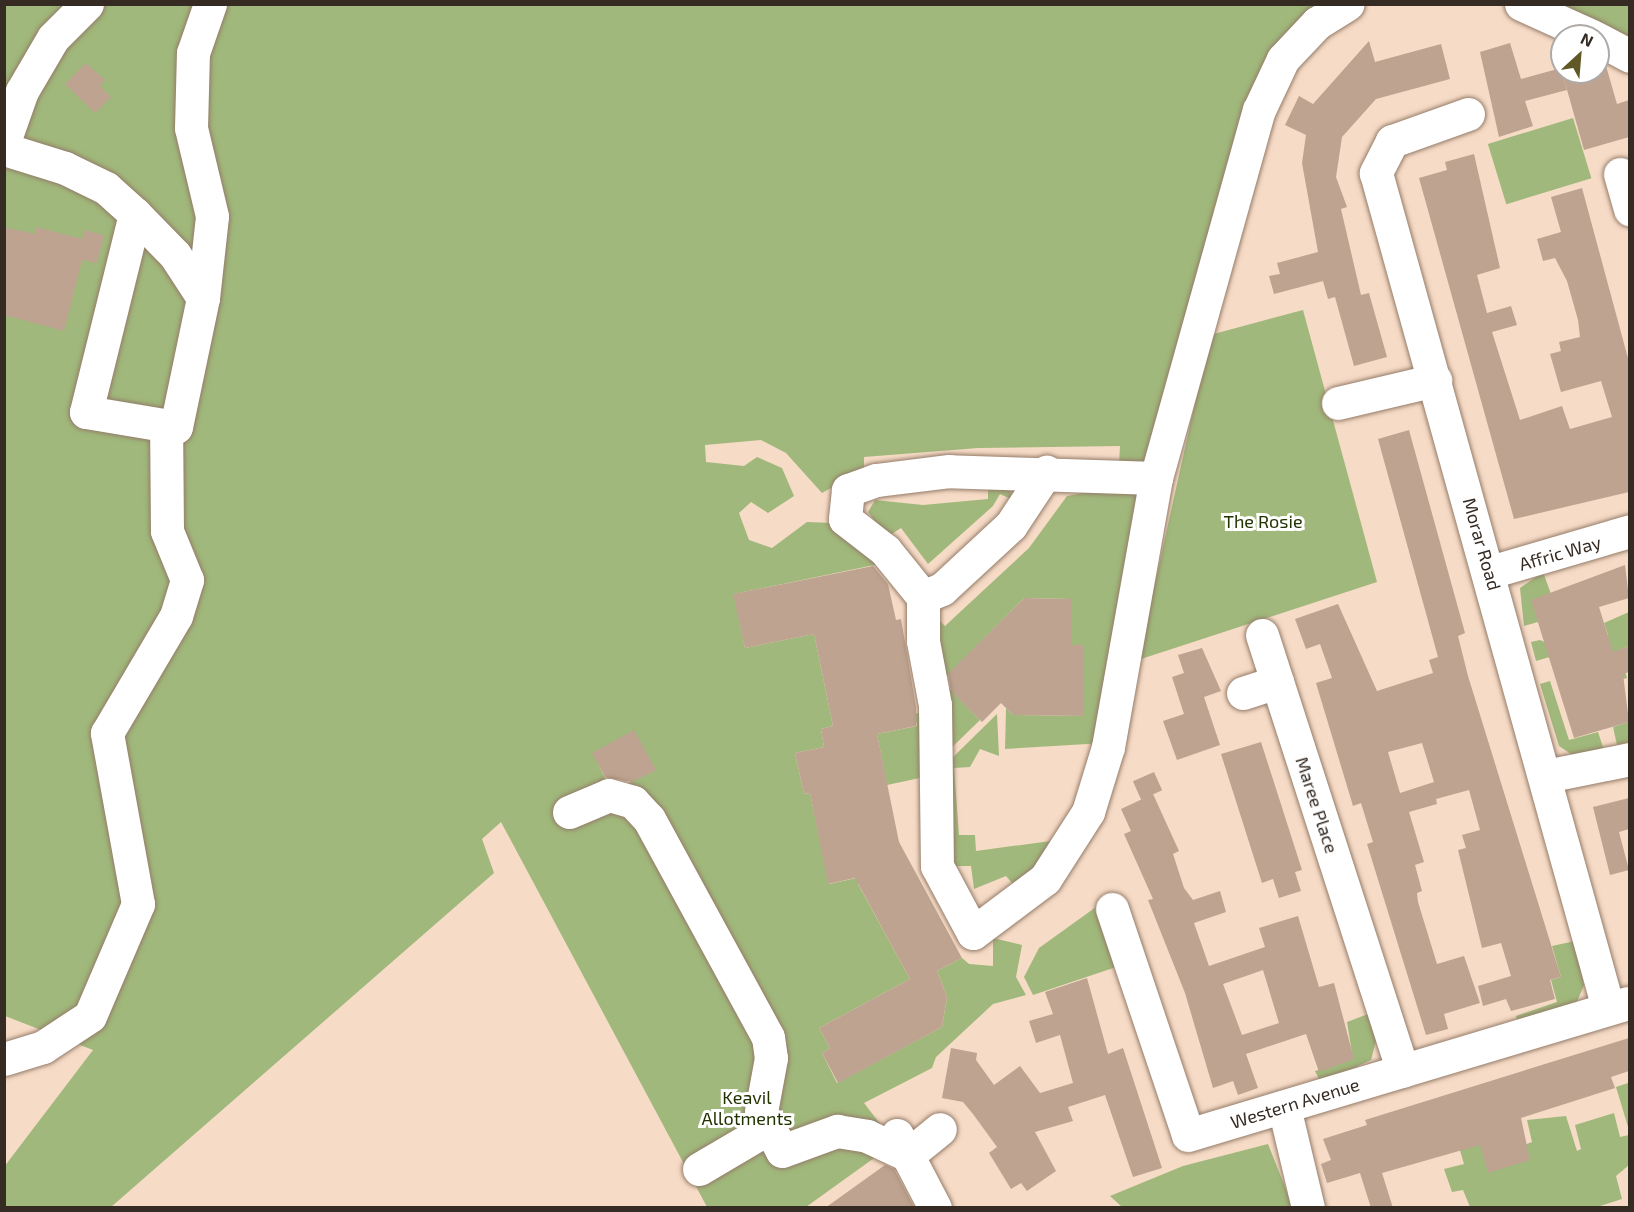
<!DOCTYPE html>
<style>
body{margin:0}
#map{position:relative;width:1634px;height:1212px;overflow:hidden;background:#f6dbc6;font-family:"Exo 2",sans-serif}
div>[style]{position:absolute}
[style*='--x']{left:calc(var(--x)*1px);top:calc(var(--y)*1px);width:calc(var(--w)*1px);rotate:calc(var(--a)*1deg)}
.green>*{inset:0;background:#a0b87b;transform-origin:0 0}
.building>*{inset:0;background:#bda390;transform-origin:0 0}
.roads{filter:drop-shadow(0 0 2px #947c69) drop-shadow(0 0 2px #947c69)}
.minor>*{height:33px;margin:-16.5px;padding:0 16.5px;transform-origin:16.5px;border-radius:16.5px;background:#fff}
span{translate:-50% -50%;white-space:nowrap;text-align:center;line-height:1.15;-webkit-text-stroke:6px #fff;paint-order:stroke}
.park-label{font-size:18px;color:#233201}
.street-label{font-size:18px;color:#352b23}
.frame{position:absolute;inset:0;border:6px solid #352b23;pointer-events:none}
.north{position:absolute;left:1550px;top:24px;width:60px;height:60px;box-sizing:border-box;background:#fff;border:2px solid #aeaaa7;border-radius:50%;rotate:26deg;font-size:16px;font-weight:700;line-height:24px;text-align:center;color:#352b23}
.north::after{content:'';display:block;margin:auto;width:21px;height:27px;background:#605925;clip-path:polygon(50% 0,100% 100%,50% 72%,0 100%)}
</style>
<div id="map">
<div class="green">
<div style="clip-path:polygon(evenodd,5px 5px,1329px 5px,1307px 18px,1151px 466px,1119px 464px,1120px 446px,978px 448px,864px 457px,864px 470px,822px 493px,786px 453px,761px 440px,705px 445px,706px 462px,744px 466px,757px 457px,782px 468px,794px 496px,768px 513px,751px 502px,739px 513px,749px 540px,772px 548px,807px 522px,834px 523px,884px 563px,734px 594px,745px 648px,814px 634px,833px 726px,821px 729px,824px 747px,795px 753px,804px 794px,810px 793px,829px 884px,861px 877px,858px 884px,910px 979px,819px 1028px,830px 1048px,822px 1053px,837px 1083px,942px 1027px,947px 997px,937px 971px,962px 958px,969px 964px,993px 966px,993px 938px,1022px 945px,1016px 977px,1026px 995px,993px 1004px,936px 1057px,932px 1068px,864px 1103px,895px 1143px,806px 1207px,707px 1207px,501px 822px,482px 839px,494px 873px,111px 1207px,5px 1207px,4px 1167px,93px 1050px,5px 1016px,5px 5px,593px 753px,655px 770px,621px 787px,606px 780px,593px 753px)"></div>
<div style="clip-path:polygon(1556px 5px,1629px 5px,1629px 42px)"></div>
<div style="left:1573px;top:118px;width:63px;height:89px;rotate:73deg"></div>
<div style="clip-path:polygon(1303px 310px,1377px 582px,1138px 660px,1210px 335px)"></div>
<div style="clip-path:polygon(988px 486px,1010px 487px,1011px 499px,1000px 494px,993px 506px,928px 564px,901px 528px,887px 537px,868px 512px,875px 500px,923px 505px,988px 499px)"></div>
<div style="clip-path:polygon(1121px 486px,1140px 492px,1104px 743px,1005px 749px,1006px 708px,1013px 715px,1084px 716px,1084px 646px,1072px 645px,1071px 599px,1024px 598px,942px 681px,980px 720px,943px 756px,930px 611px,945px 626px,1029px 548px,1067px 496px)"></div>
<div style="clip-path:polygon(1543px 572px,1551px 594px,1538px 622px,1524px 626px,1520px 588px)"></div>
<div style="clip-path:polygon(1629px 612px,1629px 646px,1619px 650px,1627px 678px,1601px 685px,1597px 639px,1608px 635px,1604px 623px)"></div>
<div style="clip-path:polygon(1540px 640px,1547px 643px,1570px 651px,1536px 661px,1531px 642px)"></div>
<div style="clip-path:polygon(1550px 681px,1569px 740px,1598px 732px,1604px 750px,1574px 756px,1559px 746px,1540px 684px)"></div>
<div style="clip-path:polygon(922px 712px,929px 776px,887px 785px,877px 734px,917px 726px,915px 714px)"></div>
<div style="clip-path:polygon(997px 714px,999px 756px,980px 749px,970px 767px,954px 768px,959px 835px,975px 835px,976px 851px,1058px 840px,1018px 890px,1006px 876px,974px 889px,971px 866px,948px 866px,947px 763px)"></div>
<div style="clip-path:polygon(1629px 722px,1629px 742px,1617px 745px,1613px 727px)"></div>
<div style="clip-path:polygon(1103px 902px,1128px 963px,1033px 995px,1024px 977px,1039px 948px)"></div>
<div style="clip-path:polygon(1575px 941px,1584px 985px,1576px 1004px,1518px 1023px,1516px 1016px,1557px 1002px,1551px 980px,1561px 977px,1552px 946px)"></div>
<div style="clip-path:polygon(1368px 1014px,1377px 1037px,1371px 1060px,1321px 1083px,1315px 1071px,1353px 1059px,1347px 1022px)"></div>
<div style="clip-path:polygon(1628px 1083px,1630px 1087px,1629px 1130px,1616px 1087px)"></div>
<div style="clip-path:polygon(1614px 1113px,1620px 1137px,1629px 1135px,1629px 1165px,1616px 1176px,1622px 1199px,1597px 1207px,1470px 1207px,1463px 1190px,1452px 1192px,1444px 1169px,1464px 1164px,1457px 1140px,1519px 1147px,1532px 1142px,1527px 1120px,1566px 1116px,1577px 1151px,1581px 1149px,1575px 1125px)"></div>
<div style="clip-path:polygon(1268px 1144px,1293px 1207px,1122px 1207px,1110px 1196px,1183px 1166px)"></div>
</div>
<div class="building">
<div style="clip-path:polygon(1369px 41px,1375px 62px,1441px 44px,1450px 79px,1376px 99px,1342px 137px,1336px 177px,1347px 207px,1341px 209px,1361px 295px,1369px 293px,1387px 357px,1354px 366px,1335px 297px,1328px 299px,1323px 281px,1274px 294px,1269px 276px,1280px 274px,1277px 263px,1318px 252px,1302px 163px,1306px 135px,1285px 125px,1299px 96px,1313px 104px)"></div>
<div style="clip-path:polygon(1510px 43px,1521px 79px,1561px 68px,1567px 90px,1525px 101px,1533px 126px,1499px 137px,1480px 52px)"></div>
<div style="clip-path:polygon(86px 63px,105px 80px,100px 86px,111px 97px,95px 113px,65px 84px)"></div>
<div style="clip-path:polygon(1606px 66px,1617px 104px,1629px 100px,1629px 137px,1584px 150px,1564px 79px)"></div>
<div style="clip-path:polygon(1474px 154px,1500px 268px,1477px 275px,1487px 313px,1511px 306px,1517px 325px,1492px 332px,1520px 420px,1562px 406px,1570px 429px,1612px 417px,1601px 381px,1561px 392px,1550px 354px,1561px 351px,1559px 342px,1580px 337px,1578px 320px,1567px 281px,1555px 258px,1543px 261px,1537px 239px,1561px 232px,1551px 197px,1582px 188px,1629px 362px,1629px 492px,1514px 519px,1419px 178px,1447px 170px,1445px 162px)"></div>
<div style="clip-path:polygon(4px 227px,35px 234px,36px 227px,82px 239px,84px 230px,104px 235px,97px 263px,82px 260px,64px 331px,4px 315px)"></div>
<div style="clip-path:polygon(evenodd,1409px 430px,1465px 633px,1458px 636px,1468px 676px,1561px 977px,1550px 980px,1555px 999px,1511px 1011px,1506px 999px,1483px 1006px,1478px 986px,1511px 976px,1501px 943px,1482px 948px,1458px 850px,1466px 848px,1462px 835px,1480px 830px,1469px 790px,1436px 799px,1437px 804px,1409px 812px,1424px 862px,1415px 865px,1422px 891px,1417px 893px,1418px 902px,1437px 964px,1464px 956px,1480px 1003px,1444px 1014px,1448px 1029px,1426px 1035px,1367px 844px,1373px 842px,1361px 803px,1353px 806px,1316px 683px,1332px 678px,1320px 644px,1306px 649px,1295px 619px,1338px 604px,1377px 691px,1433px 673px,1429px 660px,1438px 657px,1378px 439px,1409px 430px,1422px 743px,1434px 782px,1400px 793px,1388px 752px,1422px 743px)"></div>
<div style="clip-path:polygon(1625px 565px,1629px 598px,1599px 607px,1613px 652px,1629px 646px,1629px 672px,1623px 674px,1629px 722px,1574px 738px,1531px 600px)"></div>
<div style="clip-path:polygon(873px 566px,888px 584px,896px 620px,901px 619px,916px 707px,916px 726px,877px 734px,899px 842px,962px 958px,937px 971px,947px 997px,942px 1027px,838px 1083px,822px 1053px,830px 1048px,819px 1028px,910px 979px,855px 878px,828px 884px,810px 793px,804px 794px,795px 753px,824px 747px,821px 729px,833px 726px,814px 634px,745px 648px,733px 594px)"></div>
<div style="clip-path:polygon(1024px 598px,1072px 599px,1072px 645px,1084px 645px,1084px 716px,1013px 715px,1001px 703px,982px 722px,951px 691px,948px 674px)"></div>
<div style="clip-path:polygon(1202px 648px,1221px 691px,1204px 697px,1220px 745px,1177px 760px,1163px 721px,1184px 714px,1172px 677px,1184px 673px,1178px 655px)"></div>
<div style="clip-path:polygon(634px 730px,656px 770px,632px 782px,605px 777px,592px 753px)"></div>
<div style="clip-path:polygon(1261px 742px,1302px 870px,1295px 872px,1301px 891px,1279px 898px,1273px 879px,1262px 883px,1221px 754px)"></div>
<div style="left:1154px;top:772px;width:20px;height:23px;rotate:66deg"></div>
<div style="clip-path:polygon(evenodd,1153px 794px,1179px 851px,1173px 854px,1184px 888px,1193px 900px,1220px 891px,1226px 912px,1194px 923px,1209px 966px,1265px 947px,1259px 928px,1298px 916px,1319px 987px,1334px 983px,1354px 1059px,1319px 1072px,1306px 1034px,1246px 1054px,1258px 1088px,1238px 1095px,1233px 1081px,1213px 1088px,1185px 993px,1148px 900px,1153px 899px,1124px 834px,1131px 831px,1121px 809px,1153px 794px,1263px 970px,1279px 1023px,1242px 1035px,1223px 984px,1263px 970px)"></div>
<div style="clip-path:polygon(1629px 798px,1629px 829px,1619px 832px,1629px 870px,1610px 875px,1593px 807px)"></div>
<div style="clip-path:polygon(1087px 978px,1108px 1054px,1123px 1048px,1162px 1168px,1133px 1177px,1105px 1095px,1068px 1107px,1073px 1121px,1035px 1132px,1056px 1171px,1027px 1191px,1021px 1183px,1011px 1189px,989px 1153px,997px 1147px,973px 1114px,963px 1102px,942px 1098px,951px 1048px,977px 1053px,976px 1060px,994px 1085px,1020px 1066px,1040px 1093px,1073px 1083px,1060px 1035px,1036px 1043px,1029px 1021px,1053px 1014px,1045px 992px)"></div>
<div style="clip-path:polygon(1629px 1038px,1629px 1071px,1611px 1077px,1615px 1088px,1521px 1118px,1530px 1160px,1488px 1173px,1480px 1145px,1382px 1173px,1393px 1208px,1371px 1208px,1360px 1173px,1327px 1183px,1321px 1164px,1331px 1160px,1323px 1139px,1367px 1125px,1365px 1120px)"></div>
<div style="clip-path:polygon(885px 1165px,894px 1169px,914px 1207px,825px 1208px)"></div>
</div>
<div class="roads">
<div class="minor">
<div style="--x:1521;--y:4;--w:78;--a:24.3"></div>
<div style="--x:1598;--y:39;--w:36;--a:28"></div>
<div style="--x:1468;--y:114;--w:81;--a:160.4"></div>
<div style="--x:1392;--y:141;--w:36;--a:117"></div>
<div style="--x:1376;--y:173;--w:867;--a:74.47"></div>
<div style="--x:4;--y:142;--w:54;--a:-70.6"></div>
<div style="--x:22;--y:91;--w:61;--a:-59.7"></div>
<div style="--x:53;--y:38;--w:48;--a:-45"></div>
<div style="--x:4;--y:149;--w:64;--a:17.3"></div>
<div style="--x:65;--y:168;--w:46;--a:26"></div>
<div style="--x:106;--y:188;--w:39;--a:42"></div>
<div style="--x:135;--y:214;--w:204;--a:103.9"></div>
<div style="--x:86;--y:412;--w:91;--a:9.5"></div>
<div style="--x:176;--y:427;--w:132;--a:-78.2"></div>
<div style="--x:203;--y:298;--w:82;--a:-83.7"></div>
<div style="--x:212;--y:216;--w:90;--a:-103.4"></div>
<div style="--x:191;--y:128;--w:75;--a:-88.5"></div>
<div style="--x:193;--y:53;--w:52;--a:-70.9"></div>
<div style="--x:1620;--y:174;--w:37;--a:74"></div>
<div style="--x:135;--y:214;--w:57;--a:45.7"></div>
<div style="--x:175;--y:255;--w:51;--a:56.9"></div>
<div style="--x:1338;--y:403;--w:100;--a:-13.3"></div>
<div style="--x:1156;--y:478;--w:207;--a:-178.1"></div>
<div style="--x:949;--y:471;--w:74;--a:173"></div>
<div style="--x:876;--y:480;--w:30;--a:160"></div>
<div style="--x:848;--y:490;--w:29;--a:96"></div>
<div style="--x:845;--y:519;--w:51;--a:37.8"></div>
<div style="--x:885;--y:550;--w:60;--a:51"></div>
<div style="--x:923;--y:597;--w:44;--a:90"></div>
<div style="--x:923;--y:641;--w:65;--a:79.4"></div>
<div style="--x:935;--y:705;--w:161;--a:89.3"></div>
<div style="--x:937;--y:866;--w:76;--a:61.8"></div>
<div style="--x:973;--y:933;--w:90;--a:-36.9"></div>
<div style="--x:1045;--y:879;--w:80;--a:-57.3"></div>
<div style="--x:1088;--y:812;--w:68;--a:-72.9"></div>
<div style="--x:1108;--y:747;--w:273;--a:-79.9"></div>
<div style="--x:1156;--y:478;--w:382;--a:-74.4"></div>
<div style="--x:1259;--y:110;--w:56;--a:-64.8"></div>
<div style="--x:1283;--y:59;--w:50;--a:-46.6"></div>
<div style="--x:1317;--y:23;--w:36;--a:-32"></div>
<div style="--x:1490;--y:572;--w:146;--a:-16.3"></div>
<div style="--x:923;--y:597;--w:21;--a:-23"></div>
<div style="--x:942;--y:589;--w:94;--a:-42.8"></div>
<div style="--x:1011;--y:525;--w:64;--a:-56.6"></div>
<div style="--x:1262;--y:635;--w:458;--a:72.1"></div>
<div style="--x:1243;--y:693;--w:36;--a:-18"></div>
<div style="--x:1546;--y:776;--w:86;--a:-11.4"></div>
<div style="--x:569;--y:812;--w:43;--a:-23"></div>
<div style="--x:609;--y:795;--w:25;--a:16"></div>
<div style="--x:633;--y:802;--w:23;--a:47"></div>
<div style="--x:649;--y:819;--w:248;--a:61.4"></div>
<div style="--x:768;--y:1037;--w:21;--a:82"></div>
<div style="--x:771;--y:1058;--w:55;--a:100.5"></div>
<div style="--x:761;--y:1112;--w:44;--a:61.7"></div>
<div style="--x:782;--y:1151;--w:59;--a:-20"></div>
<div style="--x:837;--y:1131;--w:30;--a:9"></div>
<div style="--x:867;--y:1136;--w:45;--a:24.9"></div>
<div style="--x:908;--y:1155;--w:41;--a:-39.1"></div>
<div style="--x:1112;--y:909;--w:238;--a:71.4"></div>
<div style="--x:1188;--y:1135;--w:459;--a:-16.7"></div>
<div style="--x:4;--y:1059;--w:41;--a:-17.1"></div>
<div style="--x:43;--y:1047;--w:56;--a:-33.4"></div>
<div style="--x:90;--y:1016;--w:122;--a:-66.8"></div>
<div style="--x:138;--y:904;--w:174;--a:-100.3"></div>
<div style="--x:107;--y:733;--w:136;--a:-59.5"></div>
<div style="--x:176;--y:616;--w:38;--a:-73"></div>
<div style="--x:187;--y:580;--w:53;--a:-112.2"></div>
<div style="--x:167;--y:531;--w:105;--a:-90.5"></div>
<div style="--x:1284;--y:1107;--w:104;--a:76.6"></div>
<div style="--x:897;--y:1135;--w:82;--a:62.5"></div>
<div style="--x:699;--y:1169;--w:79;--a:-30.5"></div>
</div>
</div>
<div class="park-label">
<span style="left:1263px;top:521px">The Rosie</span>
<span style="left:747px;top:1108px">Keavil<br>Allotments</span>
</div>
<div class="street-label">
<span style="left:1482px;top:544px;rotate:74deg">Morar Road</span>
<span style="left:1560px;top:553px;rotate:-16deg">Affric Way</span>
<span style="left:1317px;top:805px;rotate:72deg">Maree Place</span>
<span style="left:1295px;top:1103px;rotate:-17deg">Western Avenue</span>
</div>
<div class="frame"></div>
<div class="north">N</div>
</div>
